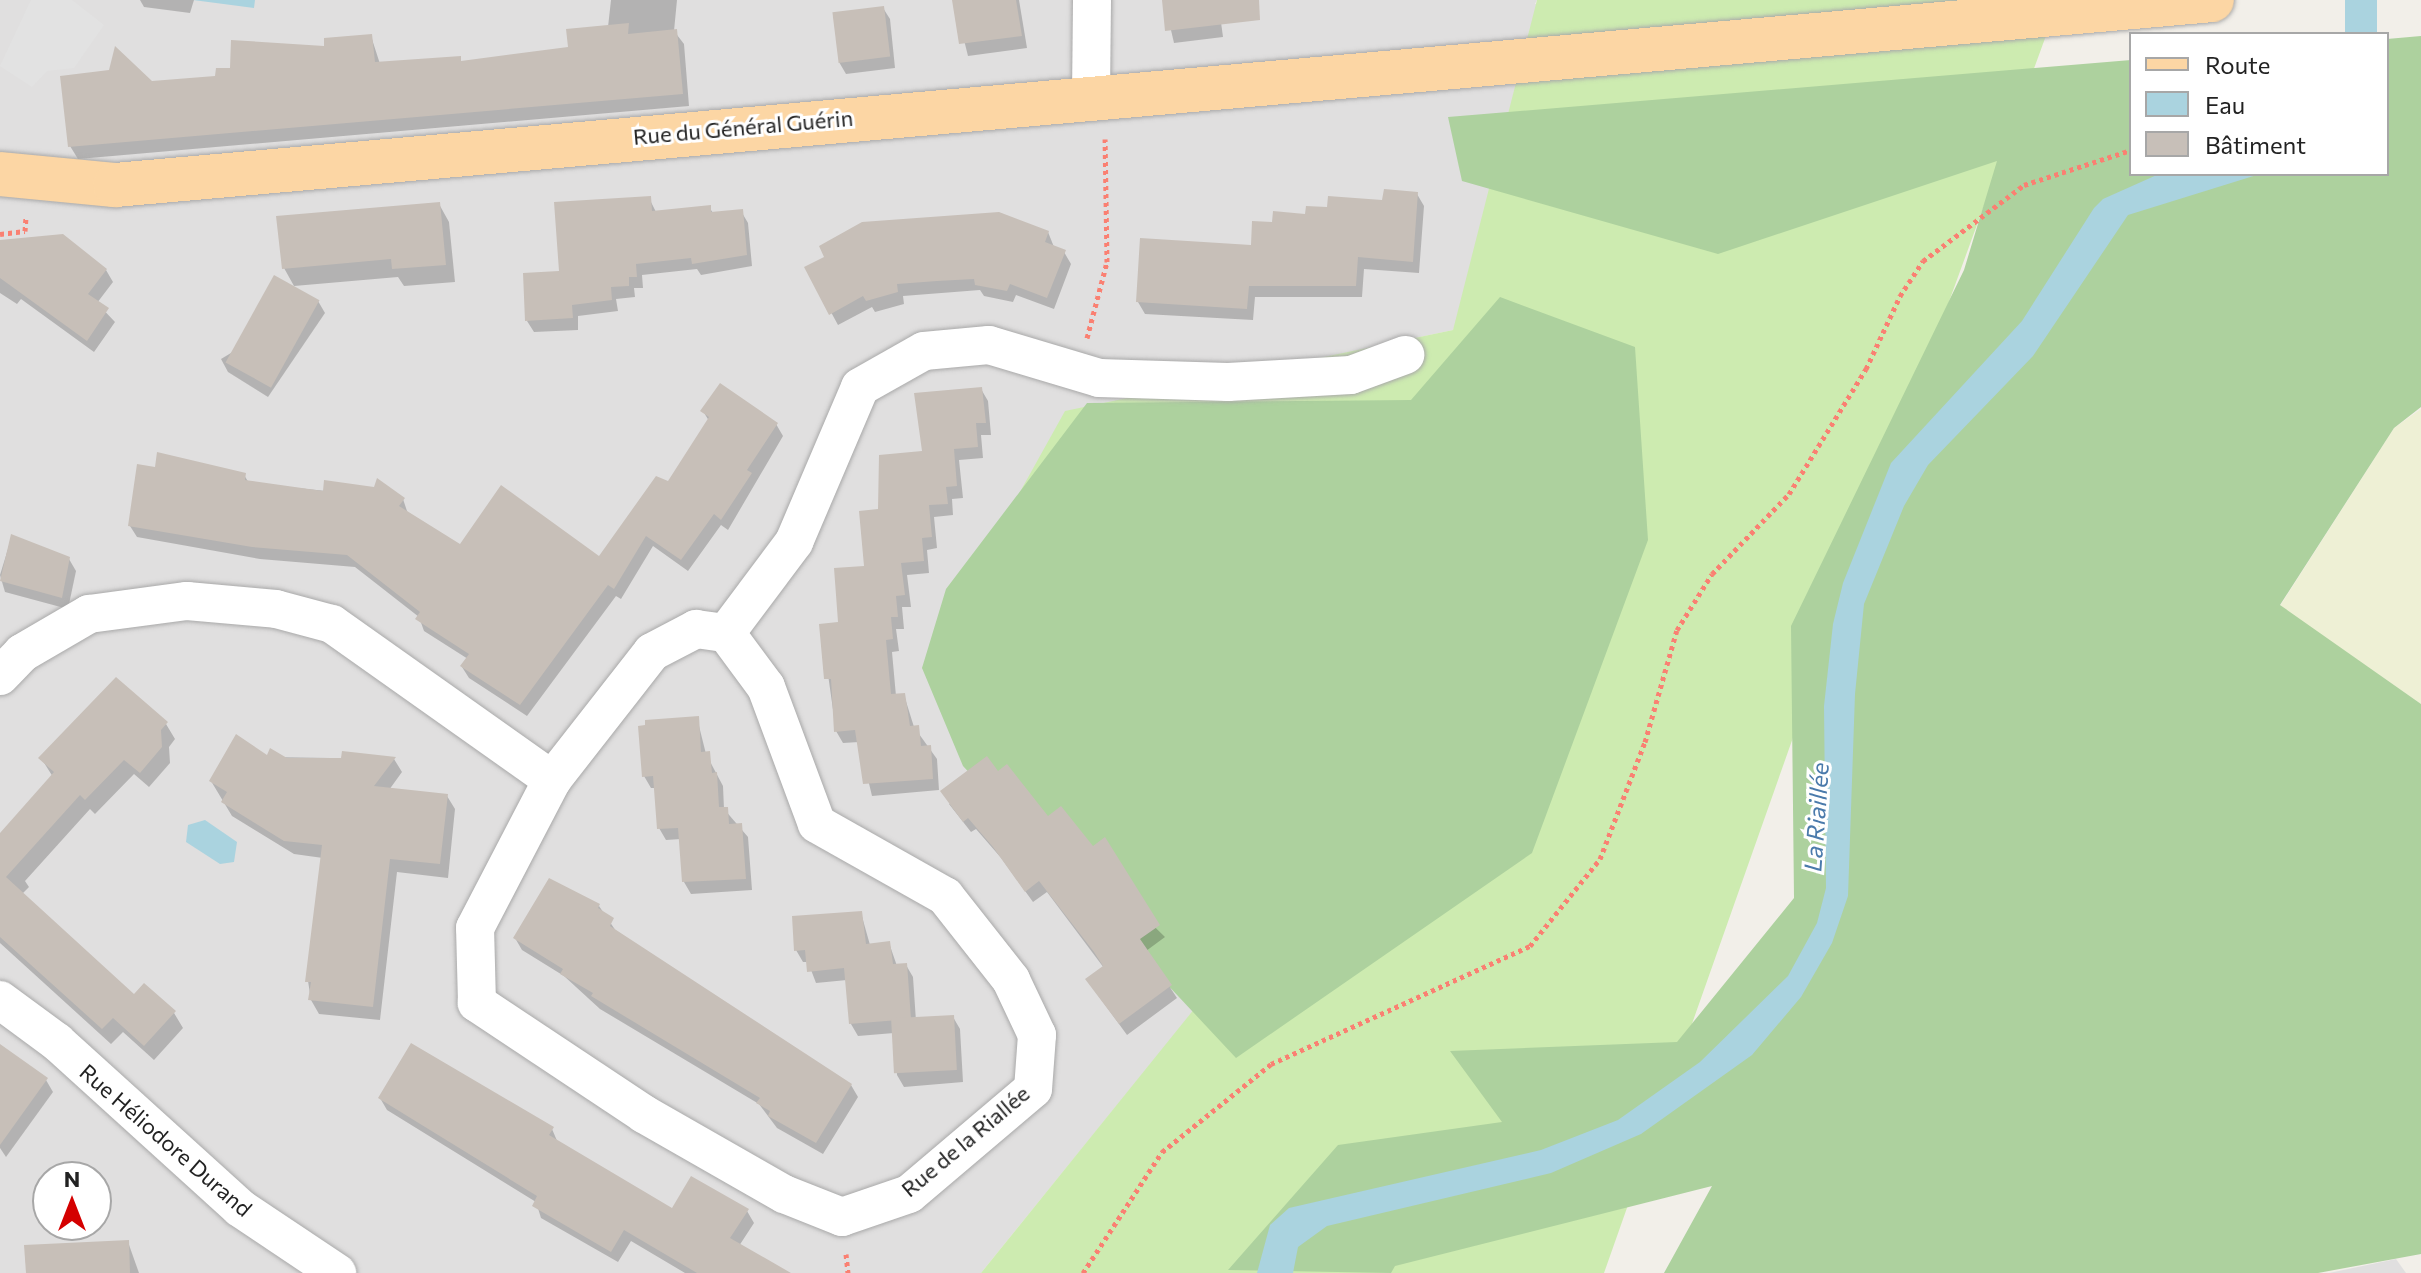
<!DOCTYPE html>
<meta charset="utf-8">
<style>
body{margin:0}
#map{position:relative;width:2421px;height:1273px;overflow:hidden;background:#f2efe9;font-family:Commissioner,sans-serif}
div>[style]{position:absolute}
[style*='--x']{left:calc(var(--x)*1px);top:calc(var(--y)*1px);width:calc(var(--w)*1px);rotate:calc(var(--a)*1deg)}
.residential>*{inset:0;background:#e0dfdf}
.farmland>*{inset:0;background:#eef0d5}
.grass>*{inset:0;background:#cdebb0}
.forest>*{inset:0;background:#add19e}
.parking>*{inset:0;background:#e2e2e2}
.water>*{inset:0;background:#aad3df;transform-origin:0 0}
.shadow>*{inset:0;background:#0003}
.building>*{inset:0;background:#c7bfb8;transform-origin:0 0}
.path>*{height:5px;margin-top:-2.5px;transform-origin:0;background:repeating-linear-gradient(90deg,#fa8072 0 4px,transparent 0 8px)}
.roads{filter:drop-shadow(0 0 2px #a9a9a9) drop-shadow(0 0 2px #a9a9a9)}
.minor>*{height:38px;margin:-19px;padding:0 19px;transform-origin:19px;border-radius:19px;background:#fff}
.major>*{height:44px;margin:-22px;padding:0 22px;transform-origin:22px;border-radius:22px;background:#fcd6a4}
span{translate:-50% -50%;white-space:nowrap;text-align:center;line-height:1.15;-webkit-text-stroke:6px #fff;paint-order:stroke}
.street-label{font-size:22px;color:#222}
.water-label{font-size:24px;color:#4a7aab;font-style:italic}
.legend{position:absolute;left:2129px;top:32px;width:260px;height:144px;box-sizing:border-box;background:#fff;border:2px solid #a7a7a7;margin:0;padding:10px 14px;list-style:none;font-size:24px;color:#222}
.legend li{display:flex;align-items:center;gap:16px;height:40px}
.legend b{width:40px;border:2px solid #a7a7a7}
.north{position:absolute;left:32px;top:1161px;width:80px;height:80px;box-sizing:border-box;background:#fff;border:2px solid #a7a7a7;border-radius:50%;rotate:0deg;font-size:22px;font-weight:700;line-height:32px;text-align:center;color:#222}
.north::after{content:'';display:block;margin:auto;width:28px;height:36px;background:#d40000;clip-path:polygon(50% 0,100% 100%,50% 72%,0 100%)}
</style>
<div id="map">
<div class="residential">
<div style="clip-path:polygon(evenodd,0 0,1537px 0,1535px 4px,1620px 0,1453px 330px,1065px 412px,1242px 951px,981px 1273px,0 1273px,0 0,48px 1177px,96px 1177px,96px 1225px,48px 1225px,48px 1177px)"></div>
<div style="clip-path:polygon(2396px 1259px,2406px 1273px,2329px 1273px)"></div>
</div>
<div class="farmland">
<div style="clip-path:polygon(2421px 409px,2421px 704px,2280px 606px,2394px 428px)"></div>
</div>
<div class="grass">
<div style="clip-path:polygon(1537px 0,2059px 0,1885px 477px,1604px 1273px,981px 1273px,1241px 951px,922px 668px,1065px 411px,1453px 330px)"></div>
</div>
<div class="forest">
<div style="clip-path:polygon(2421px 36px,2421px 407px,2394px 428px,2280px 605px,2421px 704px,2421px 1254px,2318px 1273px,1664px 1273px,1712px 1186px,1395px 1266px,1391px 1273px,1228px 1270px,1338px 1145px,1502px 1122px,1450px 1051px,1677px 1042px,1794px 898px,1791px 626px,1964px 270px,1997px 161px,1718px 254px,1462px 181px,1448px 117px,2131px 60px,2131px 174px,2387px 174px,2387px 39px)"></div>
<div style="clip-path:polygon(1500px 297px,1635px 347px,1648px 540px,1532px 853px,1236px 1058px,963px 766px,922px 668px,946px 589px,1087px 403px,1411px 400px)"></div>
</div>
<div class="parking">
<div style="clip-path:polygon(31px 0,72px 0,104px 25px,74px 68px,47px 71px,32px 87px,0 66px)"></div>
</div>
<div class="water">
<div style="clip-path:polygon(193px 0,255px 0,254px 8px)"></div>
<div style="left:2345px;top:0;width:32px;height:34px"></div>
<div style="clip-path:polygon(2159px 174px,2260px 174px,2128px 215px,2033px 356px,1928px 465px,1904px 506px,1864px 604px,1855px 694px,1848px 896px,1832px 943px,1801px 997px,1752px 1055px,1641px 1134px,1551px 1173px,1327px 1226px,1298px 1247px,1293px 1273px,1257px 1273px,1270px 1225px,1289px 1208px,1541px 1150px,1618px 1120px,1700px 1062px,1788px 976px,1817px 923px,1826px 888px,1824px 706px,1833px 624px,1843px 583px,1891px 463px,2022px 321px,2094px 208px,2103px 199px)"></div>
<div style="clip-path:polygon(205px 820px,237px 842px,234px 862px,220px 864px,186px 842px,188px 825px)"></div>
</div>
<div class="shadow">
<div style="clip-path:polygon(140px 0,194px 0,190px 13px,144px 7px)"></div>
<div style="clip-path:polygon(611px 0,677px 0,674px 31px,684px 44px,689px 106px,78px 159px,70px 146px,152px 84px,217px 78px,232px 70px,371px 36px,380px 64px,462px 63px,570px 49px,608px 27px)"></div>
<div style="clip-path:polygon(954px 0,1019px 0,1027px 48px,968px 56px)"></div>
<div style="clip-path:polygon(1164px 0,1218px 0,1223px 37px,1174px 43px)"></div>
<div style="clip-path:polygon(883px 8px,890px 19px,895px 68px,846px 74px,839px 62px)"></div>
<div style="clip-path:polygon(1417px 194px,1424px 206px,1419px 273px,1364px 269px,1362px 297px,1255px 297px,1253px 320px,1145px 314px,1138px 302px,1253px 247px,1274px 224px)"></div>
<div style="clip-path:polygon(649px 198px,656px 212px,709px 207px,713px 213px,741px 211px,748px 223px,752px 266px,701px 275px,697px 269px,642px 275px,643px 288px,634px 288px,635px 297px,616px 299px,618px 311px,578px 316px,578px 330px,534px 332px,527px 321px,561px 272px)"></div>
<div style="clip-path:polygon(439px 204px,449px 222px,455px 282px,404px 286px,398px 277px,294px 286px,284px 268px)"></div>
<div style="clip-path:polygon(1048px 232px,1054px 247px,1064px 252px,1071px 264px,1054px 309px,1016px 295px,1013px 302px,984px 296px,980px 290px,903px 296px,904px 304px,875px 312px,872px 307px,838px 325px,807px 268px)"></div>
<div style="clip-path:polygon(0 243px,106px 270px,113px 282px,97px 303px,115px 322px,94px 352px,21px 299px,17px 304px,0 293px)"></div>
<div style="clip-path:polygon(318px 301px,325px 313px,268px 397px,228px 372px,221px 359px)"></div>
<div style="clip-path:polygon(981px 389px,988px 401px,991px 435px,981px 435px,983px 458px,959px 460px,963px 498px,952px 499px,953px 515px,934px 517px,937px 548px,927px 550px,929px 573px,907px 575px,911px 607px,902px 607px,904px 629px,896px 629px,899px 651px,892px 652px,896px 696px,904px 695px,914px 727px,937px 759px,939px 790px,872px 796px,859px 742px,843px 743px,836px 731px,821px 625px,840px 624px,866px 567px,880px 511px)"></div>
<div style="clip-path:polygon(703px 411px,776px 424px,783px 436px,728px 530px,721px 525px,688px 571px,653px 546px,621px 599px,616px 596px,527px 716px,469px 678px,462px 667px,468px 659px,424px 631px,419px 617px,355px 567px,260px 559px,137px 537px,130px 526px,244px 475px,249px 483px,403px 499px,408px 514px,461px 547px,599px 559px,669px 483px,709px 421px)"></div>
<div style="clip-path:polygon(12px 536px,69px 559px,76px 571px,68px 609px,5px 592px,0 575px)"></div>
<div style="clip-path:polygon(697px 718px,706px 754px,723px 786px,724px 809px,748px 837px,752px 890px,691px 894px,684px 882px,681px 839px,666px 840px,659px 828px,656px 788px,651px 788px,644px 776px)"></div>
<div style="clip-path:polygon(166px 724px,175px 739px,169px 747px,170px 763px,149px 787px,134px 774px,95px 814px,90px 809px,25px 881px,29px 887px,22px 894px,134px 997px,174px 1013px,183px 1028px,154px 1060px,123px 1032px,111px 1044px,0 943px,0 835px,53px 777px,41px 758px)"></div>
<div style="clip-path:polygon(268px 757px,394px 759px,402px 772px,389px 790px,447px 796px,455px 809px,448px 878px,397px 872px,380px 1020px,319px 1014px,311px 1000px,308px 981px,323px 858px,294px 854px,232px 816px,211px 781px)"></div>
<div style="clip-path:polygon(998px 774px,1165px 937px,1146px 951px,1177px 998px,1127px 1035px,1095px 991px,1104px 968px,1047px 892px,1033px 902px,1002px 859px,976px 829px,971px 832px,949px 804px)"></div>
<div style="clip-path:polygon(599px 906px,618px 934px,851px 1085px,858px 1097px,823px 1154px,777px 1128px,759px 1104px,600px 1009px,564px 976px,522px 950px,515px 938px)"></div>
<div style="clip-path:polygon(861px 913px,870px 945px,889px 943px,897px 966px,906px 965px,913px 977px,916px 1021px,953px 1017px,960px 1029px,963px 1082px,904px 1087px,897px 1075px,894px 1033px,858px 1036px,851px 1024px,847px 980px,816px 983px,808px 962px,803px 962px,796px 950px)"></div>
<div style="clip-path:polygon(0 1049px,46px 1080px,53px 1092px,6px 1157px,0 1148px)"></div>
<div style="clip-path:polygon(380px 1098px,552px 1129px,558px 1143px,673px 1211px,747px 1211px,754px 1223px,739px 1246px,760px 1273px,685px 1273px,631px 1241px,618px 1262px,541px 1218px,536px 1202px,387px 1110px)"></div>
<div style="clip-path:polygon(128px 1242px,139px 1273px,28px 1273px)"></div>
</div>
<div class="building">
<div style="clip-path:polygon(952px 0,1016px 0,1022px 36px,959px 44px)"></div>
<div style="clip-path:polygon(1162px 0,1259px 0,1260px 20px,1165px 31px)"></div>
<div style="left:884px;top:6px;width:51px;height:52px;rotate:83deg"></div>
<div style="clip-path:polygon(629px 23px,628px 34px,677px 29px,683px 94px,68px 147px,60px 76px,109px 70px,115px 46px,152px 81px,215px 76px,216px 68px,230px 68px,231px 40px,324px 46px,324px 38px,372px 34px,375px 62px,461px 56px,461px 61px,568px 47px,566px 29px)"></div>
<div style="clip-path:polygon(1384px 189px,1418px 192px,1413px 262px,1358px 257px,1356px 286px,1249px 286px,1247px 309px,1136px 302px,1140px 238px,1251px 245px,1252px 221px,1272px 222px,1273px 211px,1305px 214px,1306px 206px,1327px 207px,1328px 196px,1382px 200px)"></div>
<div style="clip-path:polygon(651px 196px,652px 211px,711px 205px,711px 212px,743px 209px,747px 255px,692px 264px,691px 258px,636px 264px,637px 277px,629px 277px,629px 286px,611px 287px,612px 300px,572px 305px,573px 318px,525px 321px,523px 273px,559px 271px,554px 202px)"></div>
<div style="clip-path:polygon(440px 202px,446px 265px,392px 269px,391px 259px,282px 269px,276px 216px)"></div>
<div style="clip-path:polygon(999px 212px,1049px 231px,1045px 242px,1066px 250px,1047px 298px,1010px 284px,1007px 291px,975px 285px,974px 279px,937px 281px,897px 284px,898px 292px,866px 301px,863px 296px,829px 315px,804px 267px,824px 257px,819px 246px,862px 222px)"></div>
<div style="clip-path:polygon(63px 234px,107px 269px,88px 294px,109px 308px,87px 341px,0 278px,0 240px)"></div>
<div style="left:274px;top:275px;width:52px;height:100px;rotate:29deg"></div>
<div style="clip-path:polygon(720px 383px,778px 423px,747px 470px,752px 473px,721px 520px,714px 514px,681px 560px,646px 536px,614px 589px,608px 585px,520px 705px,460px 666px,469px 654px,415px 619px,420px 612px,347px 555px,252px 547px,128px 526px,137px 464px,155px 467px,157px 452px,246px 473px,245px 480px,323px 491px,324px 480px,374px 487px,377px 478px,405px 498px,399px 506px,460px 544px,501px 485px,599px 556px,656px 476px,668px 481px,709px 417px,700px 411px)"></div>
<div style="clip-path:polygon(982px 387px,986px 423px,976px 423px,978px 447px,954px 449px,957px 486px,946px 487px,948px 504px,929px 505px,932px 537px,922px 538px,924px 561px,901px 563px,905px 595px,896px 596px,898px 617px,891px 617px,893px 639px,886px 640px,891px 694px,905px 693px,910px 726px,919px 725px,921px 746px,931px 745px,933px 779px,863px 784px,855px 730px,834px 732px,831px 679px,824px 679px,819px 624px,838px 622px,834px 568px,864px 566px,859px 511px,878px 509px,879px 455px,922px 451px,914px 393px)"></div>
<div style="clip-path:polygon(11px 534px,70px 557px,62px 598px,0 581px)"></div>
<div style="clip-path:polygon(116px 677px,168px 722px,161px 730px,162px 747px,140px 773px,124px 760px,85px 800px,80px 795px,6px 877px,134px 994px,144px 983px,176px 1011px,144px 1046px,113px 1018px,102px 1029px,0 937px,0 833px,54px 772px,38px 758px)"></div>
<div style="clip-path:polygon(699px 716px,701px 752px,710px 751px,712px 773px,717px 772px,719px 807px,728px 807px,729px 824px,742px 823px,746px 879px,682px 882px,678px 828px,657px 829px,653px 776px,642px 777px,638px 726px,645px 725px,645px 720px)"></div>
<div style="clip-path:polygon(236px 734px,267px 755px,270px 748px,287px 758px,341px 758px,342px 751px,396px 757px,374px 786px,448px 794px,440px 864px,390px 859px,373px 1007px,308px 1000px,311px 982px,305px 982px,322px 845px,284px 841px,221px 802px,227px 792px,209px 781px)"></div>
<div style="clip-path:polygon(987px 756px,998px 771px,1007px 764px,1048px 816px,1061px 806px,1093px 846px,1105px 837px,1160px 925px,1140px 939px,1172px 985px,1119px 1024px,1085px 979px,1103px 966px,1094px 952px,1039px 881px,1025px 892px,993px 847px,968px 818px,963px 822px,940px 791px)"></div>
<div style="clip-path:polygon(549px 878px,600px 904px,598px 908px,614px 918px,610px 926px,852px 1084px,816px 1143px,768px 1116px,770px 1111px,756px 1103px,760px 1098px,591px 996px,593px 993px,560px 974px,563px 969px,513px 938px)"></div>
<div style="clip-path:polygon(862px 911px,866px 944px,890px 941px,893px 964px,907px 963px,911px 1019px,849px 1024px,844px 968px,807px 972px,805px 950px,794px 951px,792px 916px)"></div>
<div style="left:954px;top:1015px;width:55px;height:63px;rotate:87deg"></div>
<div style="clip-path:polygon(411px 1043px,554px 1127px,549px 1135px,672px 1208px,691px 1176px,749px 1209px,730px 1238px,791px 1273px,697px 1273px,624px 1230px,611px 1252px,532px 1206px,537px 1196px,378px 1098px)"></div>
<div style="clip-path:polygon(0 1044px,48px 1078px,0 1145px)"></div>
<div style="clip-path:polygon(129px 1240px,130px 1273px,26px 1273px,24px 1245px)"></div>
</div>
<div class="path">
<div style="--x:0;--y:234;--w:25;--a:-7"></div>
<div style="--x:25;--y:231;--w:13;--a:-86"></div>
<div style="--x:1087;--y:338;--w:79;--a:-75.3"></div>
<div style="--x:1107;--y:262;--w:123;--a:-90.9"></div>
<div style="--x:846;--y:1254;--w:19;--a:84"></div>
<div style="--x:1083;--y:1273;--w:145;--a:-56.9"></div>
<div style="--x:1162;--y:1152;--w:140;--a:-38.9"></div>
<div style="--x:1271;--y:1064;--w:285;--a:-24.5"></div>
<div style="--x:1530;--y:946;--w:112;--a:-51.2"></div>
<div style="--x:1600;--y:859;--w:125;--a:-69"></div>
<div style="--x:1645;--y:742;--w:116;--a:-74.1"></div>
<div style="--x:1677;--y:630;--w:66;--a:-58"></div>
<div style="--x:1712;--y:574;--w:111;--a:-46.1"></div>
<div style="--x:1789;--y:494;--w:147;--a:-58.4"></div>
<div style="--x:1866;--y:369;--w:81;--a:-65"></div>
<div style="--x:1900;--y:296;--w:42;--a:-56.7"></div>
<div style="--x:1923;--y:261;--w:126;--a:-37"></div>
<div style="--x:2024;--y:185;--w:113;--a:-18.1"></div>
</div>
<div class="roads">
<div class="minor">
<div style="--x:1091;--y:96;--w:96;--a:-89.4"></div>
<div style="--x:696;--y:629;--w:30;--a:8"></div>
<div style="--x:726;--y:633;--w:67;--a:53.5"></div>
<div style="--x:766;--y:687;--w:146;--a:69.6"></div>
<div style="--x:817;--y:824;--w:147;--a:29.4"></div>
<div style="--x:945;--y:896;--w:107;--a:51.8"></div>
<div style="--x:1011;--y:980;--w:61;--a:64.7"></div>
<div style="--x:1037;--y:1035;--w:54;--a:94.2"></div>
<div style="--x:1033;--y:1089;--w:162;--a:139.7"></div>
<div style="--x:909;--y:1194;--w:71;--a:161.1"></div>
<div style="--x:842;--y:1217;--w:62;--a:-158.4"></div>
<div style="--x:784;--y:1194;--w:161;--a:-150.3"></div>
<div style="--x:644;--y:1114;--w:201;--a:-146.4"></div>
<div style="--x:477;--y:1003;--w:75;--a:-91.5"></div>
<div style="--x:475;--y:928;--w:167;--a:-62.5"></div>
<div style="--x:552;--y:780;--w:162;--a:-52"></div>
<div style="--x:652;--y:652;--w:50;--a:-27.6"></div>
<div style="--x:726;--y:633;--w:114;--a:-53.2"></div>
<div style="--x:794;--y:542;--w:168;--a:-66.9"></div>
<div style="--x:860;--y:387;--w:73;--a:-29.4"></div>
<div style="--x:924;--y:351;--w:65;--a:-5.3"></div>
<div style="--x:989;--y:345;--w:115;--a:16.7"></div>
<div style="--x:1099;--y:378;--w:129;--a:1.8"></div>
<div style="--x:1228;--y:382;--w:123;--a:-3.3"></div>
<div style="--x:1351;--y:375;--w:58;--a:-20.3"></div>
<div style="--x:0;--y:676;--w:32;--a:-46"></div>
<div style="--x:22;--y:653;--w:78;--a:-30.2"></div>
<div style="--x:89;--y:614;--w:99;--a:-7.6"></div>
<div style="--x:187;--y:601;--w:89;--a:5.1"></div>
<div style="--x:276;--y:609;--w:58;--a:15"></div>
<div style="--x:332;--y:624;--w:270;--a:35.3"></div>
<div style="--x:0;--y:1000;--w:71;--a:36.4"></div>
<div style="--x:57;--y:1042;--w:247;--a:42.2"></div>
<div style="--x:240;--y:1208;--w:117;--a:33.8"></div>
</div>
<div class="major">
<div style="--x:0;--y:174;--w:116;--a:5.5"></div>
<div style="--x:115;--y:185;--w:2105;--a:-5.04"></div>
</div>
</div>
<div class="street-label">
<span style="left:743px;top:127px;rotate:-5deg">Rue du Général Guérin</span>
<span style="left:166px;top:1140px;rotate:41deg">Rue Héliodore Durand</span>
<span style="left:965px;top:1141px;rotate:-40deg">Rue de la Riallée</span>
</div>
<div class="water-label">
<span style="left:1816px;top:817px;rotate:-86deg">La Riaillée</span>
</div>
<ul class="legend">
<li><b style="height:10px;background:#fcd6a4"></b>Route</li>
<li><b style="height:22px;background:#aad3df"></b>Eau</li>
<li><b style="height:22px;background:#c7bfb8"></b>Bâtiment</li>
</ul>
<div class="north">N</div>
</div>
